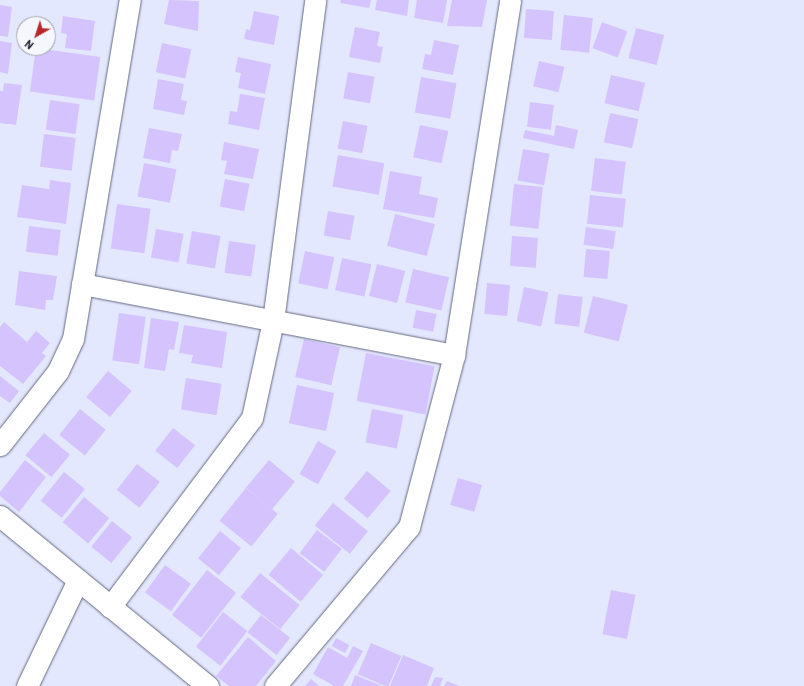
<!DOCTYPE html>
<style>
body{margin:0}
#map{position:relative;width:804px;height:686px;overflow:hidden;background:#e4e8fe;font-family:Barlow,sans-serif}
div>[style]{position:absolute}
[style*='--x']{left:calc(var(--x)*1px);top:calc(var(--y)*1px);width:calc(var(--w)*1px);rotate:calc(var(--a)*1deg)}
.building>*{inset:0;background:#d5c3fd;transform-origin:0 0}
.roads{filter:drop-shadow(0 0 1px #64687f) drop-shadow(0 0 1px #64687f)}
.minor>*{height:21px;margin:-10.5px;padding:0 10.5px;transform-origin:10.5px;border-radius:10.5px;background:#fff}
span{translate:-50% -50%;white-space:nowrap;text-align:center;line-height:1.15;-webkit-text-stroke:3px #f6f7fc;paint-order:stroke}
.north{position:absolute;left:16px;top:16px;width:40px;height:40px;box-sizing:border-box;background:#f6f7fc;border:1px solid #9fa1a7;border-radius:50%;rotate:219deg;font-size:11px;font-weight:700;line-height:16px;text-align:center;color:#1d1f28}
.north::after{content:'';display:block;margin:auto;width:14px;height:18px;background:#b8282b;clip-path:polygon(50% 0,100% 100%,50% 72%,0 100%)}
</style>
<div id="map">
<div class="building">
<div style="clip-path:polygon(169px 0,199px 1px,198px 31px,164px 24px)"></div>
<div style="clip-path:polygon(341px 0,371px 0,369px 8px,340px 3px)"></div>
<div style="clip-path:polygon(377px 0,409px 0,407px 16px,375px 10px)"></div>
<div style="clip-path:polygon(417px 0,447px 0,443px 23px,414px 18px)"></div>
<div style="clip-path:polygon(452px 0,487px 0,482px 27px,447px 26px)"></div>
<div style="clip-path:polygon(0 5px,12px 7px,8px 37px,0 36px)"></div>
<div style="left:526px;top:9px;width:28px;height:29px;rotate:4deg"></div>
<div style="clip-path:polygon(254px 11px,279px 16px,274px 45px,244px 39px,246px 29px,250px 30px)"></div>
<div style="left:564px;top:15px;width:29px;height:35px;rotate:6deg"></div>
<div style="clip-path:polygon(63px 16px,95px 21px,91px 51px,65px 48px,67px 34px,61px 33px)"></div>
<div style="left:602px;top:22px;width:27px;height:28px;rotate:20deg"></div>
<div style="clip-path:polygon(355px 27px,380px 32px,377px 46px,383px 47px,380px 63px,349px 57px)"></div>
<div style="left:636px;top:28px;width:29px;height:31px;rotate:14deg"></div>
<div style="clip-path:polygon(434px 40px,459px 45px,453px 75px,422px 69px,425px 54px,431px 55px)"></div>
<div style="clip-path:polygon(0 41px,12px 43px,8px 74px,0 72px)"></div>
<div style="left:162px;top:43px;width:30px;height:30px;rotate:12deg"></div>
<div style="left:36px;top:48px;width:65px;height:44px;rotate:8deg"></div>
<div style="clip-path:polygon(238px 57px,271px 64px,265px 94px,238px 88px,241px 73px,235px 72px)"></div>
<div style="left:539px;top:61px;width:26px;height:26px;rotate:13deg"></div>
<div style="left:348px;top:72px;width:27px;height:27px;rotate:10deg"></div>
<div style="left:611px;top:75px;width:35px;height:29px;rotate:13deg"></div>
<div style="left:421px;top:77px;width:36px;height:36px;rotate:10deg"></div>
<div style="clip-path:polygon(158px 79px,184px 84px,181px 100px,187px 101px,184px 115px,153px 109px)"></div>
<div style="clip-path:polygon(4px 83px,22px 85px,16px 125px,0 123px,0 91px,3px 91px)"></div>
<div style="clip-path:polygon(240px 94px,265px 98px,259px 130px,228px 124px,230px 111px,237px 112px)"></div>
<div style="left:50px;top:100px;width:30px;height:30px;rotate:8deg"></div>
<div style="left:530px;top:102px;width:24px;height:25px;rotate:7deg"></div>
<div style="left:610px;top:113px;width:29px;height:30px;rotate:12deg"></div>
<div style="left:343px;top:121px;width:25px;height:28px;rotate:11deg"></div>
<div style="left:420px;top:125px;width:29px;height:33px;rotate:12deg"></div>
<div style="clip-path:polygon(556px 125px,578px 130px,574px 149px,523px 138px,525px 130px,554px 136px)"></div>
<div style="clip-path:polygon(149px 128px,182px 134px,178px 151px,172px 150px,170px 163px,143px 158px)"></div>
<div style="left:44px;top:134px;width:32px;height:33px;rotate:7deg"></div>
<div style="clip-path:polygon(224px 142px,259px 149px,253px 179px,224px 174px,227px 161px,221px 160px)"></div>
<div style="left:523px;top:149px;width:27px;height:32px;rotate:10deg"></div>
<div style="left:338px;top:155px;width:47px;height:32px;rotate:10deg"></div>
<div style="left:595px;top:158px;width:31px;height:33px;rotate:7deg"></div>
<div style="left:144px;top:163px;width:33px;height:34px;rotate:11deg"></div>
<div style="clip-path:polygon(390px 171px,422px 177px,419px 194px,438px 198px,434px 218px,383px 209px)"></div>
<div style="left:225px;top:179px;width:25px;height:28px;rotate:11deg"></div>
<div style="clip-path:polygon(50px 180px,71px 183px,66px 224px,17px 217px,22px 185px,49px 189px)"></div>
<div style="left:514px;top:184px;width:29px;height:42px;rotate:6deg"></div>
<div style="left:590px;top:195px;width:36px;height:29px;rotate:6deg"></div>
<div style="left:117px;top:204px;width:34px;height:45px;rotate:8deg"></div>
<div style="left:328px;top:211px;width:27px;height:25px;rotate:10deg"></div>
<div style="left:395px;top:214px;width:41px;height:33px;rotate:14deg"></div>
<div style="left:29px;top:226px;width:32px;height:26px;rotate:7deg"></div>
<div style="left:586px;top:227px;width:30px;height:18px;rotate:8deg"></div>
<div style="left:156px;top:229px;width:28px;height:29px;rotate:10deg"></div>
<div style="left:192px;top:231px;width:29px;height:33px;rotate:10deg"></div>
<div style="left:512px;top:236px;width:26px;height:30px;rotate:4deg"></div>
<div style="left:229px;top:241px;width:27px;height:32px;rotate:8deg"></div>
<div style="left:586px;top:249px;width:24px;height:28px;rotate:5deg"></div>
<div style="left:305px;top:251px;width:30px;height:33px;rotate:12deg"></div>
<div style="left:342px;top:258px;width:30px;height:33px;rotate:12deg"></div>
<div style="left:377px;top:264px;width:29px;height:33px;rotate:14deg"></div>
<div style="left:413px;top:269px;width:37px;height:34px;rotate:13deg"></div>
<div style="clip-path:polygon(19px 271px,57px 276px,53px 300px,46px 300px,45px 310px,15px 305px)"></div>
<div style="left:487px;top:283px;width:23px;height:31px;rotate:5deg"></div>
<div style="left:524px;top:287px;width:25px;height:35px;rotate:12deg"></div>
<div style="left:558px;top:294px;width:25px;height:30px;rotate:7deg"></div>
<div style="left:593px;top:296px;width:36px;height:38px;rotate:14deg"></div>
<div style="left:416px;top:310px;width:21px;height:18px;rotate:11deg"></div>
<div style="left:119px;top:313px;width:27px;height:48px;rotate:8deg"></div>
<div style="clip-path:polygon(151px 318px,179px 322px,174px 350px,169px 349px,165px 371px,144px 368px)"></div>
<div style="clip-path:polygon(4px 322px,27px 342px,36px 331px,50px 343px,42px 353px,46px 356px,23px 384px,0 366px,0 327px)"></div>
<div style="clip-path:polygon(184px 325px,227px 332px,222px 368px,191px 363px,193px 355px,179px 353px)"></div>
<div style="left:304px;top:339px;width:37px;height:39px;rotate:13deg"></div>
<div style="left:366px;top:353px;width:70px;height:49px;rotate:11deg"></div>
<div style="left:108px;top:371px;width:31px;height:34px;rotate:40deg"></div>
<div style="clip-path:polygon(0 376px,19px 391px,10px 403px,0 396px)"></div>
<div style="left:186px;top:378px;width:36px;height:32px;rotate:9deg"></div>
<div style="left:297px;top:385px;width:38px;height:39px;rotate:12deg"></div>
<div style="left:80px;top:409px;width:33px;height:33px;rotate:39deg"></div>
<div style="left:372px;top:409px;width:32px;height:34px;rotate:11deg"></div>
<div style="left:173px;top:428px;width:28px;height:29px;rotate:38deg"></div>
<div style="left:44px;top:433px;width:34px;height:29px;rotate:40deg"></div>
<div style="left:318px;top:441px;width:21px;height:38px;rotate:29deg"></div>
<div style="clip-path:polygon(25px 460px,46px 477px,19px 512px,0 496px,0 492px)"></div>
<div style="left:269px;top:460px;width:34px;height:36px;rotate:40deg"></div>
<div style="left:137px;top:464px;width:29px;height:33px;rotate:38deg"></div>
<div style="left:367px;top:471px;width:31px;height:36px;rotate:40deg"></div>
<div style="left:64px;top:472px;width:27px;height:37px;rotate:39deg"></div>
<div style="left:458px;top:478px;width:25px;height:28px;rotate:16deg"></div>
<div style="left:246px;top:488px;width:41px;height:42px;rotate:39deg"></div>
<div style="left:84px;top:497px;width:33px;height:33px;rotate:40deg"></div>
<div style="left:333px;top:503px;width:45px;height:29px;rotate:39deg"></div>
<div style="left:112px;top:521px;width:26px;height:33px;rotate:39deg"></div>
<div style="left:317px;top:530px;width:31px;height:29px;rotate:37deg"></div>
<div style="left:220px;top:531px;width:27px;height:35px;rotate:39deg"></div>
<div style="left:291px;top:548px;width:42px;height:35px;rotate:40deg"></div>
<div style="left:165px;top:565px;width:32px;height:34px;rotate:36deg"></div>
<div style="left:207px;top:570px;width:37px;height:57px;rotate:38deg"></div>
<div style="left:260px;top:573px;width:51px;height:31px;rotate:39deg"></div>
<div style="left:611px;top:590px;width:25px;height:45px;rotate:11deg"></div>
<div style="left:223px;top:612px;width:31px;height:44px;rotate:38deg"></div>
<div style="left:261px;top:615px;width:37px;height:22px;rotate:38deg"></div>
<div style="clip-path:polygon(248px 637px,276px 661px,256px 686px,229px 686px,216px 676px)"></div>
<div style="left:336px;top:638px;width:15px;height:9px;rotate:28deg"></div>
<div style="left:371px;top:643px;width:33px;height:34px;rotate:23deg"></div>
<div style="clip-path:polygon(353px 646px,363px 651px,343px 686px,334px 686px,313px 674px,328px 647px,347px 658px)"></div>
<div style="clip-path:polygon(403px 655px,434px 668px,427px 686px,390px 686px)"></div>
<div style="clip-path:polygon(355px 675px,382px 686px,351px 686px)"></div>
<div style="clip-path:polygon(435px 677px,443px 678px,440px 686px,431px 686px)"></div>
<div style="clip-path:polygon(311px 679px,319px 686px,305px 686px)"></div>
<div style="clip-path:polygon(447px 681px,459px 686px,444px 686px)"></div>
</div>
<div class="roads">
<div class="minor">
<div style="--x:82;--y:284;--w:379;--a:10.8"></div>
<div style="--x:0;--y:445;--w:94;--a:-51.9"></div>
<div style="--x:58;--y:371;--w:35;--a:-65"></div>
<div style="--x:73;--y:339;--w:344;--a:-80.5"></div>
<div style="--x:0;--y:516;--w:269;--a:39.3"></div>
<div style="--x:110;--y:607;--w:236;--a:-53.1"></div>
<div style="--x:252;--y:418;--w:99;--a:-77.8"></div>
<div style="--x:273;--y:321;--w:324;--a:-82.5"></div>
<div style="--x:27;--y:686;--w:118;--a:-64.3"></div>
<div style="--x:275;--y:686;--w:208;--a:-49.9"></div>
<div style="--x:409;--y:527;--w:178;--a:-75.3"></div>
<div style="--x:454;--y:355;--w:359;--a:-81"></div>
</div>
</div>
<div class="north">N</div>
</div>
